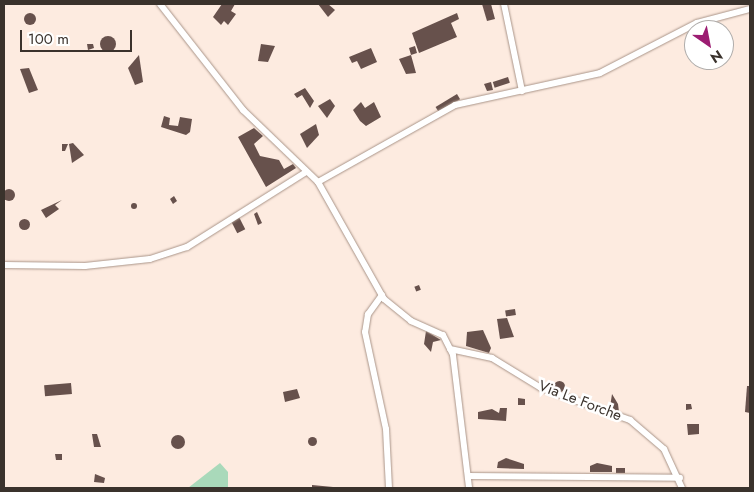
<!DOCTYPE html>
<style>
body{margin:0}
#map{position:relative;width:754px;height:492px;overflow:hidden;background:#fdebe0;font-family:Jost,sans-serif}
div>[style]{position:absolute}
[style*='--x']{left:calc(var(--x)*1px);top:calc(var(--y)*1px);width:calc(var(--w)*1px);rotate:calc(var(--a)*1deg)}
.green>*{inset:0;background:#a9d9ba}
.building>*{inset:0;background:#67514c;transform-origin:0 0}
.round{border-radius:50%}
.roads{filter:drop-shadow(0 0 1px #aa9589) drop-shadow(0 0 1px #aa9589)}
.minor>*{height:6px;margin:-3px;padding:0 3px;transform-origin:3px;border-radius:3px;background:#fff}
span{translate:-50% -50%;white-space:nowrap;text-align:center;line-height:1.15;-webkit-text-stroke:5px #fff;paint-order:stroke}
.street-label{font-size:15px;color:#3a322c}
.frame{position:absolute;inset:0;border:5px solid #3a322c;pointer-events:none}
.north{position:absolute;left:684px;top:20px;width:50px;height:50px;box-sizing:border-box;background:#fff;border:1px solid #b0adab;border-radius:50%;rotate:147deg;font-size:14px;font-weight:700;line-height:20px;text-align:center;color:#3a322c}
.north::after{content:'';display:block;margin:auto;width:18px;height:22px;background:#9c1d72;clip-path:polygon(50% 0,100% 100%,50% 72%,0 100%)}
.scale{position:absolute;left:20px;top:30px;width:112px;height:22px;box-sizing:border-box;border:2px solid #3a322c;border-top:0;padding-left:6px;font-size:15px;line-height:18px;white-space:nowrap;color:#3a322c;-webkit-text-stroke:4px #fff;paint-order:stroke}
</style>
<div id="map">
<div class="green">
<div style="clip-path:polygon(220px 463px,228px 472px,228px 488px,188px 488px)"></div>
</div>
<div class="building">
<div style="clip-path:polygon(222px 4px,235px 4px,231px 11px,236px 14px,228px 25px,224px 21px,221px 25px,213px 17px)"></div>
<div style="clip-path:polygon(318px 4px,328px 4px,335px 10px,328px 17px)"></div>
<div style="clip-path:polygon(482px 4px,491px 4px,495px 19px,487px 21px)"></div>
<div style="clip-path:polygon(457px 13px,459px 19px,451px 23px,457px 37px,419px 53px,412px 33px)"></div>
<div class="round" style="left:24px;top:13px;width:12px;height:12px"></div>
<div class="round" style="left:100px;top:36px;width:16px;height:16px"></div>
<div style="clip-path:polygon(87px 44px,93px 44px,94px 48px,88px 50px)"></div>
<div style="clip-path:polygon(261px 44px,275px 46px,268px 62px,258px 61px)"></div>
<div style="clip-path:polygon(415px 46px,417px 53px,411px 55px,416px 73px,406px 74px,399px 59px,411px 55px,409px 48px)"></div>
<div style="clip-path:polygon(371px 48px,377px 62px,361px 69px,357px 61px,352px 63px,349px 57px)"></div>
<div style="clip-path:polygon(139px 55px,143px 82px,135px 85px,128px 68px)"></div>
<div style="clip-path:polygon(29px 68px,38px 90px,29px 93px,20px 69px)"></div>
<div style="left:508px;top:77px;width:6px;height:16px;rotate:72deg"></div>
<div style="clip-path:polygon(491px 82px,493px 90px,487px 91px,484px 84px)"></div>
<div style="clip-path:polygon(305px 88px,314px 101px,310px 108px,302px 95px,297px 98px,294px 94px)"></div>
<div style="left:457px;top:94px;width:6px;height:25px;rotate:59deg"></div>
<div style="clip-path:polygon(330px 99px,335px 106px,327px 118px,318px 106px)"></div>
<div style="clip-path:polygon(361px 102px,365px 108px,374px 102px,381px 117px,366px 126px,360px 121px,353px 110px)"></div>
<div style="clip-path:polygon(164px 116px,170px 118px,169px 125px,178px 126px,180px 117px,192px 119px,190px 132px,186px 135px,161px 127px)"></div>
<div style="clip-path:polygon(316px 124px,319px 135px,307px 148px,300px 134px)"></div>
<div style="clip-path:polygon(254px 128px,263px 136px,254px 144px,260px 156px,279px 160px,284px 169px,293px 164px,296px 168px,266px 187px,238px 137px)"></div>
<div style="clip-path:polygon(73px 143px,84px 155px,72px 163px,69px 144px)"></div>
<div style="clip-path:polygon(62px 144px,68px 144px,65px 151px,62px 151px)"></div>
<div class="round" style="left:3px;top:189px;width:12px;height:12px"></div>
<div style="clip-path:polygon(174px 196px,177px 201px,173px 204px,170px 199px)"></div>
<div style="clip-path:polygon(62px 200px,55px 205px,59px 209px,46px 218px,41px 210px)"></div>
<div class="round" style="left:131px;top:203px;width:6px;height:6px"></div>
<div style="clip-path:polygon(257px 212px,262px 223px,258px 225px,254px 214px)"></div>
<div style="left:238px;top:215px;width:16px;height:9px;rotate:63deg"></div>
<div class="round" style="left:18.5px;top:218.5px;width:11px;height:11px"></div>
<div style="left:419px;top:285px;width:5px;height:5px;rotate:68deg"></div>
<div style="left:515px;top:309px;width:6px;height:10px;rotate:81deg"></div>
<div style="clip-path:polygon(507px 318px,514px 337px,500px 339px,497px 319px)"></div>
<div style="clip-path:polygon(483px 330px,491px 348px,489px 353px,466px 346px,467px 332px)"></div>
<div style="clip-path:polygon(426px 331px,441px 340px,433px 342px,431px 352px,424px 344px)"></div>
<div class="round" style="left:553.5px;top:380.5px;width:11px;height:11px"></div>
<div style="left:71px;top:383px;width:11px;height:27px;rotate:85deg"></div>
<div style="clip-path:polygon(747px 386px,750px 386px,750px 413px,745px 412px)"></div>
<div style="clip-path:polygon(297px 389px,300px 398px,285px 402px,283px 392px)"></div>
<div style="clip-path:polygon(612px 394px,618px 404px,619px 412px,610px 407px)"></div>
<div style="clip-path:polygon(518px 398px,525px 399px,525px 405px,518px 405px)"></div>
<div style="clip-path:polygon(686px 404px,691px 404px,692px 409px,686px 410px)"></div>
<div style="clip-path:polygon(500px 408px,507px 408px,506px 421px,478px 419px,478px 412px,492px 409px,499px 413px)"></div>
<div style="clip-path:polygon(687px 424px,699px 424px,699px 434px,688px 435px)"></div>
<div style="clip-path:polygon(92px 434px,97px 434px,101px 447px,94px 447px)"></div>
<div class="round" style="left:171px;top:435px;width:14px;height:14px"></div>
<div class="round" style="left:307.5px;top:436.5px;width:9px;height:9px"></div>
<div style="clip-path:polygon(55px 454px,62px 454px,62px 460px,56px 460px)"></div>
<div style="clip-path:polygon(506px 458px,524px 464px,524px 469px,497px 468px,498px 462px)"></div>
<div style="clip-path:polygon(597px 463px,612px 466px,612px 472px,590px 472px,590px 466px)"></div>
<div style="left:616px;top:468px;width:9px;height:5px"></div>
<div style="clip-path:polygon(95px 474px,105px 478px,104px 483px,94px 482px)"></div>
<div style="clip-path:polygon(312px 485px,333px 487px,333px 488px,312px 488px)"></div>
</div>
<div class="roads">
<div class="minor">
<div style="--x:160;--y:4;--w:135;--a:51.9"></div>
<div style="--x:243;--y:110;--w:104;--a:43.8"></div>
<div style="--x:318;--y:182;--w:134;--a:60.6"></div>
<div style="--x:384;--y:299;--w:35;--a:39"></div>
<div style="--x:411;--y:321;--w:35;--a:24"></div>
<div style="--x:443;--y:335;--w:22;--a:63"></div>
<div style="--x:453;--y:355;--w:134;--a:83.1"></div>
<div style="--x:504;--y:4;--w:89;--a:78.3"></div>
<div style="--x:318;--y:182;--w:157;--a:-29.3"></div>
<div style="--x:455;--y:105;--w:148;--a:-12.4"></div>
<div style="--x:600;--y:73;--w:109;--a:-27.3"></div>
<div style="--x:697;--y:23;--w:55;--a:-14.8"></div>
<div style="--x:4;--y:265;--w:81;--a:0.7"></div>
<div style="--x:85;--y:266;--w:65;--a:-6.1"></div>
<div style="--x:150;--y:259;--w:39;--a:-18"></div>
<div style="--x:187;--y:247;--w:141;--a:-32.2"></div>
<div style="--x:382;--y:295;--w:24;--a:126"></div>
<div style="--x:368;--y:314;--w:18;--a:99"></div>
<div style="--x:365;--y:332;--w:99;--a:77.8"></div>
<div style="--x:386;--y:429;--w:59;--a:87.1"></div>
<div style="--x:450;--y:349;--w:43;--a:12.1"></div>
<div style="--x:492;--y:358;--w:57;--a:31.5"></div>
<div style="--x:541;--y:388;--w:95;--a:19.8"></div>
<div style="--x:630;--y:420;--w:45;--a:40.5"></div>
<div style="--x:664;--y:449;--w:43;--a:65.2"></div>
<div style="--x:468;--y:476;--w:212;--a:0.5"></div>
</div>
</div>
<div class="street-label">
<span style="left:580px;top:401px;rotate:21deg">Via Le Forche</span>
</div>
<div class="frame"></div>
<div class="north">N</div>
<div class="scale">100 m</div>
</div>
